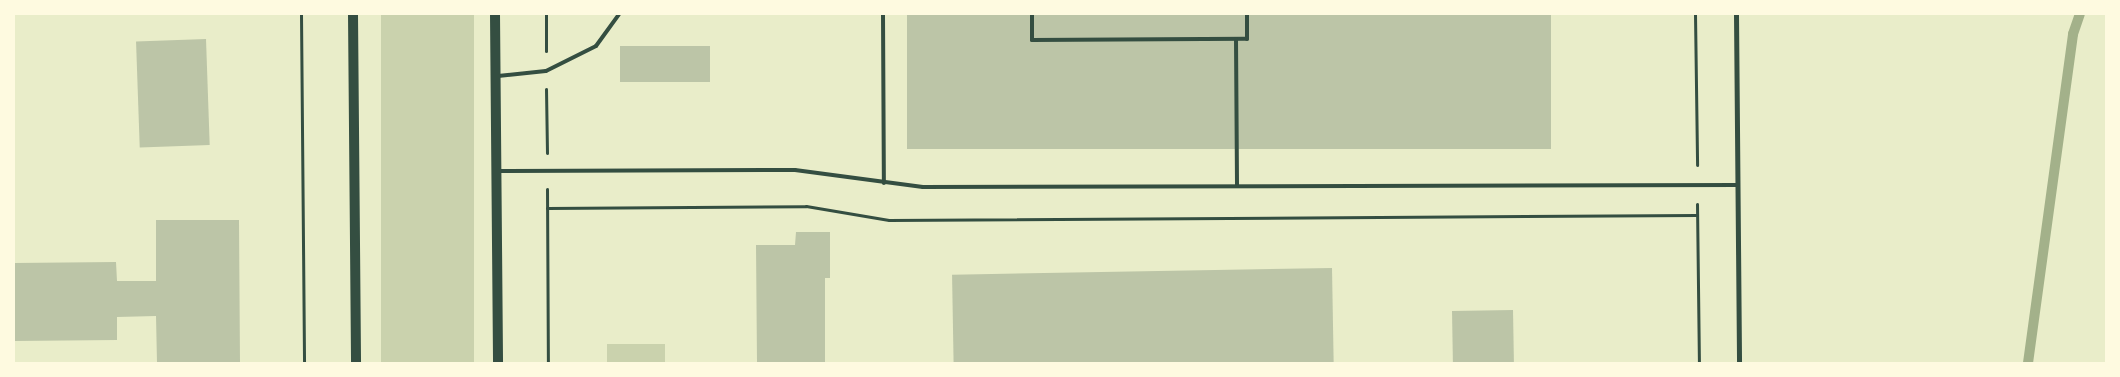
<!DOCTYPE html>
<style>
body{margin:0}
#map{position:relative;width:2120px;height:377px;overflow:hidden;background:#e9edc9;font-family:"Roboto Condensed",sans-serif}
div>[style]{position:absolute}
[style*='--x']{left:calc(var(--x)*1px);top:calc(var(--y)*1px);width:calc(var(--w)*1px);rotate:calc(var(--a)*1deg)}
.green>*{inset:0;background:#cad2ad;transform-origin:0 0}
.stream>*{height:10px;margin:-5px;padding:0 5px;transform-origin:5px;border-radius:5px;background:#a3b18a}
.building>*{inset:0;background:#bcc5a7;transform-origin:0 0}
.path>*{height:3px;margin:-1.5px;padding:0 1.5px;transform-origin:1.5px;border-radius:1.5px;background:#344e41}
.service>*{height:4px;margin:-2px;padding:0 2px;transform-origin:2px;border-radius:2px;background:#344e41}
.minor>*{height:5px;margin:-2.5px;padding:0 2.5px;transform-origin:2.5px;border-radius:2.5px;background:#344e41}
.secondary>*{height:10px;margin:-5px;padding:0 5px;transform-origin:5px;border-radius:5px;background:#344e41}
span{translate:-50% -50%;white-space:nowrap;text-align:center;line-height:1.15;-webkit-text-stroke:4px #fefae0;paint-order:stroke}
.frame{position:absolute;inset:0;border:15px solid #fefae0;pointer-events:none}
</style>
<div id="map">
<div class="green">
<div style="left:381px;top:14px;width:93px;height:349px"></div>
<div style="left:607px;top:344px;width:58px;height:19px"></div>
</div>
<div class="stream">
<div style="--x:2028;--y:363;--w:332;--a:-82.2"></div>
<div style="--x:2073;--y:34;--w:21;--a:-71"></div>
</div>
<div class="building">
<div style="left:907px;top:14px;width:644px;height:135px"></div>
<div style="left:206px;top:39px;width:106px;height:70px;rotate:88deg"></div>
<div style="left:710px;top:46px;width:36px;height:90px;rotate:90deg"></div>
<div style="clip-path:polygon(156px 220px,239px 220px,240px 363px,157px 363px,156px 316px,117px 317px,117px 340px,14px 341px,14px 263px,116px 262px,117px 281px,156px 281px)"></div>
<div style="clip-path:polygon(796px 232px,830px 232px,830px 278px,825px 278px,825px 363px,757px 363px,756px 245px,795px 245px)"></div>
<div style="left:1332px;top:268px;width:95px;height:380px;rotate:89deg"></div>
<div style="left:1513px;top:310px;width:53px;height:61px;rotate:89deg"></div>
</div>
<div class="path">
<div style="--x:301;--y:14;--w:349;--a:89.5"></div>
<div style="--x:546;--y:14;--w:37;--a:90"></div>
<div style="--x:1695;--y:14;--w:151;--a:89.2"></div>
<div style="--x:546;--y:89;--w:64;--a:89.1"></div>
<div style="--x:547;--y:189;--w:174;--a:89.7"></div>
<div style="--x:1697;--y:204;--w:159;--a:89.3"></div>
<div style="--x:547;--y:208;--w:259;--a:-0.4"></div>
<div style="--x:806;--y:206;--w:84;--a:9.6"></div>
<div style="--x:889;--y:220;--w:808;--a:-0.35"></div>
</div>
<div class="service">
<div style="--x:883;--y:14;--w:169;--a:89.7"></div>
<div style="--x:1032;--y:14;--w:26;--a:90"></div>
<div style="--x:1032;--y:40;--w:215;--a:-0.3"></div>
<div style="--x:1247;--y:39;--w:25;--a:-90"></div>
<div style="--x:1236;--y:39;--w:147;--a:89.6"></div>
<div style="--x:498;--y:76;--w:48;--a:-5.9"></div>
<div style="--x:546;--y:71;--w:56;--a:-26.6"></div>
<div style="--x:596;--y:46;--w:39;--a:-54"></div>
<div style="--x:498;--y:171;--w:297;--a:-0.2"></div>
<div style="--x:795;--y:170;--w:129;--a:7.6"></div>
<div style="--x:923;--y:187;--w:814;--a:-0.14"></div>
</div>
<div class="minor">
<div style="--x:1736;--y:14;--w:349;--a:89.5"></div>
</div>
<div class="secondary">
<div style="--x:353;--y:14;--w:349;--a:89.5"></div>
<div style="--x:495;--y:14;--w:349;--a:89.5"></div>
</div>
<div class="frame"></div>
</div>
